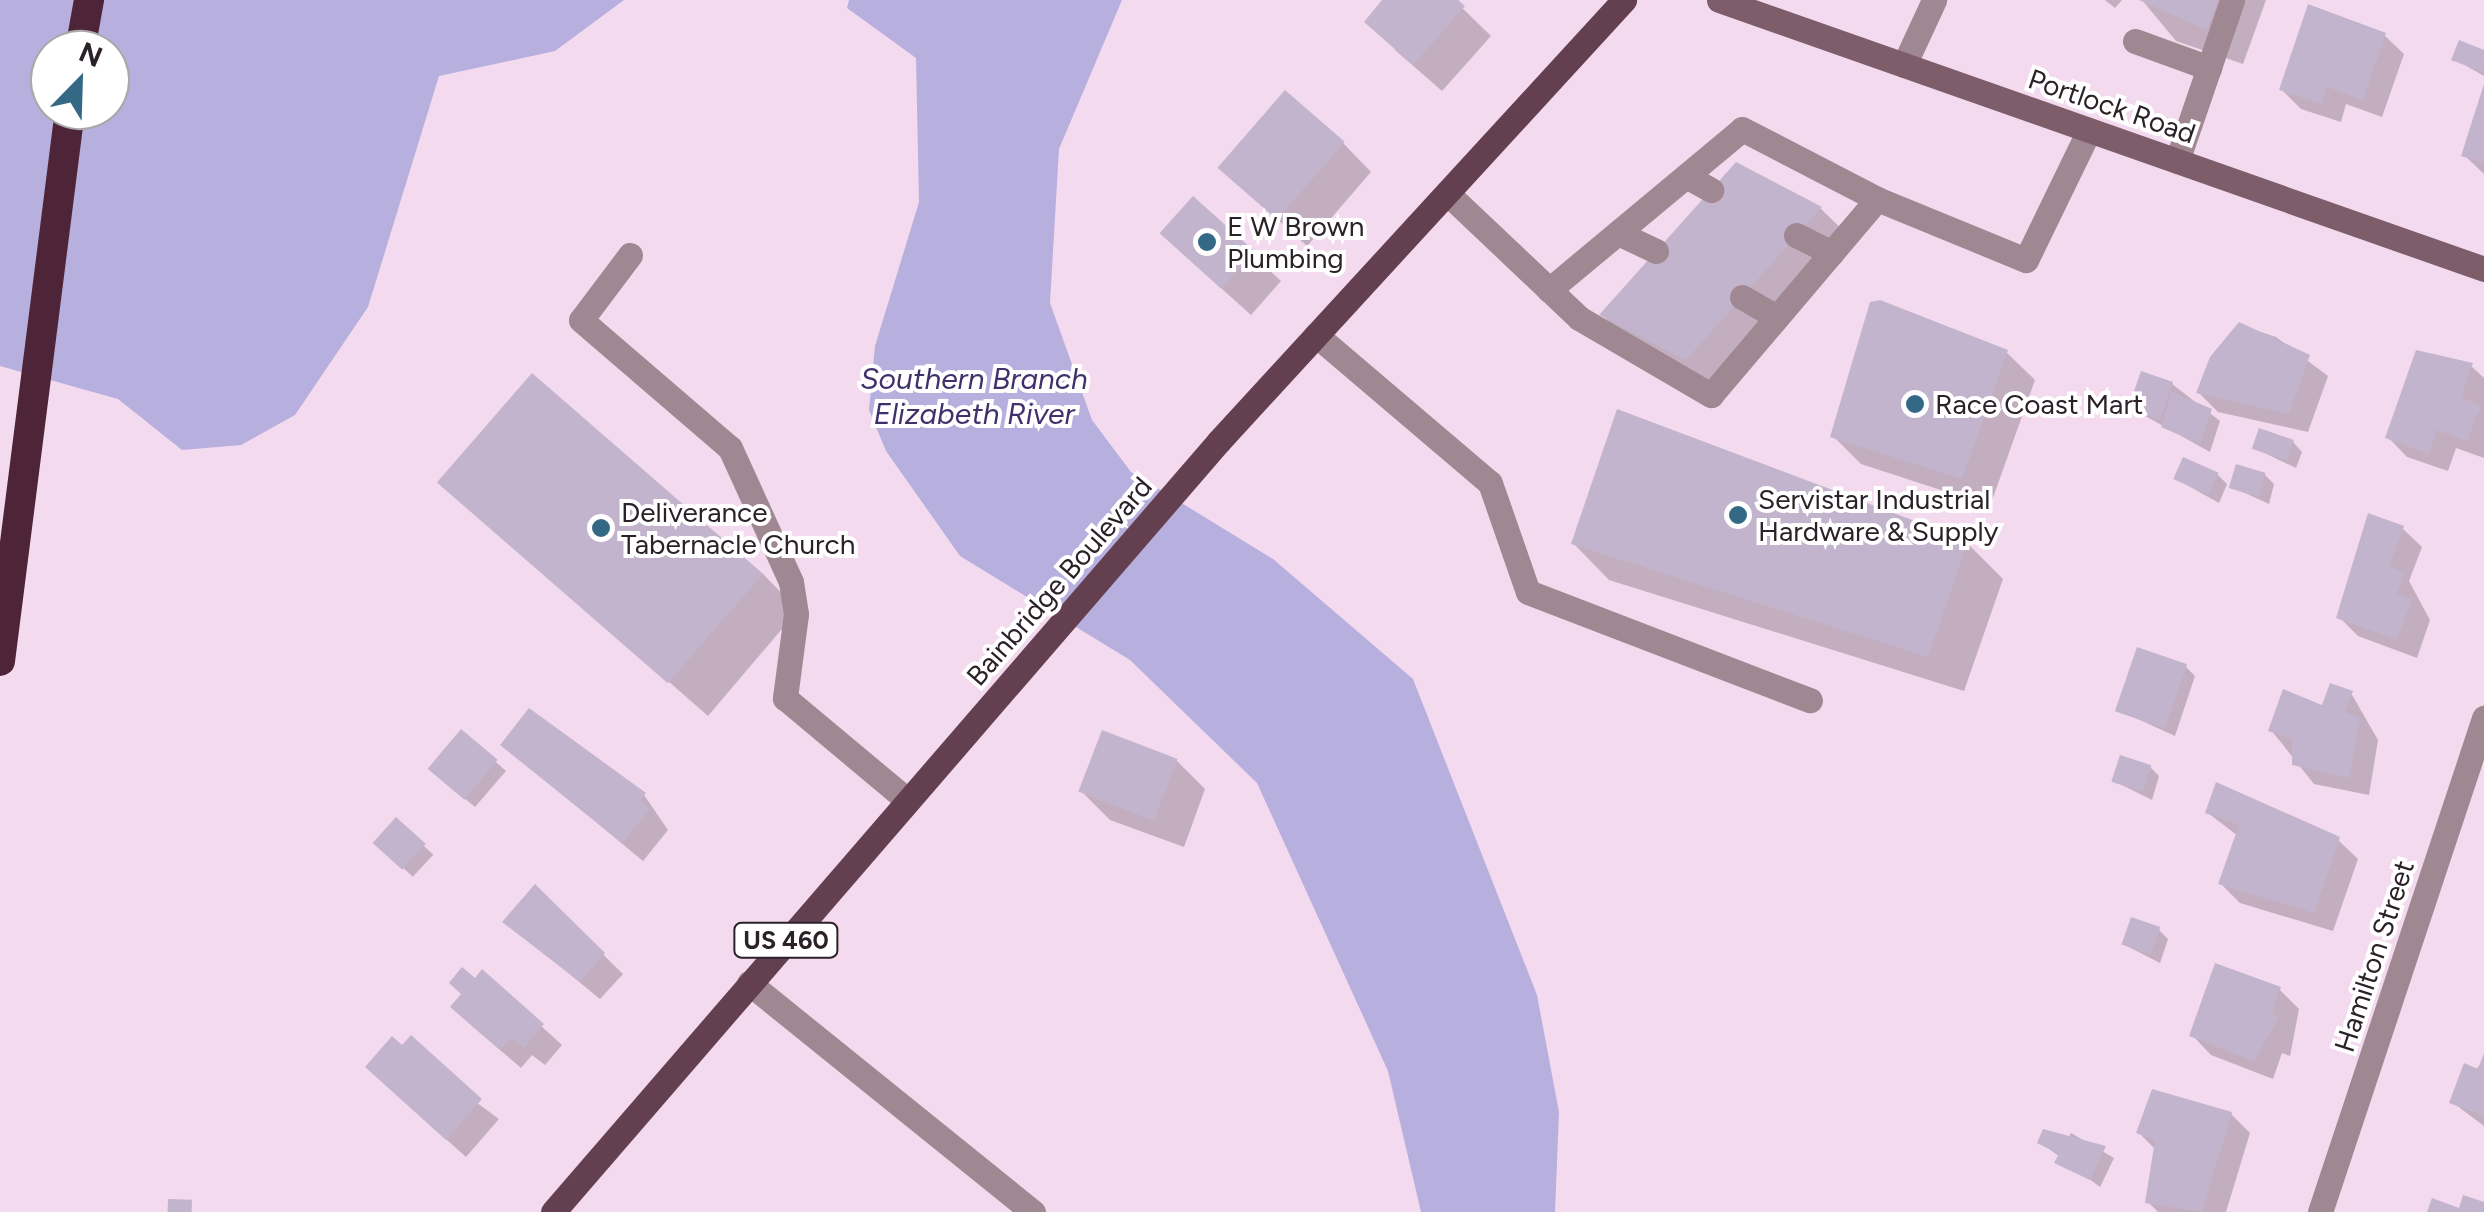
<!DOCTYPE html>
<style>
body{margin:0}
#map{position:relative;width:2484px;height:1212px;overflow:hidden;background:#f3daee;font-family:Figtree,sans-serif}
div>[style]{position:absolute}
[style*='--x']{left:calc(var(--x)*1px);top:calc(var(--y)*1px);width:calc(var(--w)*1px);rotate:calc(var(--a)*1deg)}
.water>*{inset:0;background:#b7afde}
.shadow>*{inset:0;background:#0003;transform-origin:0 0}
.building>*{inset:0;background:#c3b4cd;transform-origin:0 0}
.service>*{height:25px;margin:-12.5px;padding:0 12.5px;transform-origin:12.5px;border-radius:12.5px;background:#9f8891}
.minor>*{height:25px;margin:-12.5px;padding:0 12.5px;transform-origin:12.5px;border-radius:12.5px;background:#9f8891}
.secondary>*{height:25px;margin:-12.5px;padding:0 12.5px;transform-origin:12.5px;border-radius:12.5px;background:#7d5d6a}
.primary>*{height:25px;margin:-12.5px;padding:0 12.5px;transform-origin:12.5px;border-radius:12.5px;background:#643f4f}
.motorway>*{height:30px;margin:-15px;padding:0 15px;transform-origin:15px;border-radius:15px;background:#4e2538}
.dots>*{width:28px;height:28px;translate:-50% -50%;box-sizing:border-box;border:5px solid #fff;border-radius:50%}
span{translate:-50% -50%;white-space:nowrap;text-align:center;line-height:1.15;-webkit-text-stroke:8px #fff;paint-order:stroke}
.shield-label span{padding:2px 8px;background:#fff;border:2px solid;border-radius:8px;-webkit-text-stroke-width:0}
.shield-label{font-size:25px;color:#2b2229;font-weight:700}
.street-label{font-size:28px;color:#2b2229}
.poi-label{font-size:28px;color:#2b2229}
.left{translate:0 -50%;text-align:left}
.water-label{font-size:30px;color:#40316b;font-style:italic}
.north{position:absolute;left:30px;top:30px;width:100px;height:100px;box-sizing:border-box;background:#fff;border:2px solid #aaa7a9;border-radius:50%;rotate:23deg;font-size:28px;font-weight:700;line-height:40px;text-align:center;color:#2b2229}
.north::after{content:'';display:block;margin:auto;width:35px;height:45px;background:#336984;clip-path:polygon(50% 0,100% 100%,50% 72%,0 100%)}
</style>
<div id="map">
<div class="water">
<div style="clip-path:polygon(evenodd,0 0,624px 0,555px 51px,439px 76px,368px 307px,295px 415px,241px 445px,182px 450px,118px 399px,0 366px,0 0,50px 50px,110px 50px,110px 110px,50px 110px,50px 50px)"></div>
<div style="clip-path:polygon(849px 0,1122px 0,1059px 149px,1050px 303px,1092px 420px,1131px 472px,1273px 559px,1413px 679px,1537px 995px,1559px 1112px,1555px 1212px,1421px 1212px,1388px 1071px,1257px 783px,1130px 660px,960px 556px,886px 451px,869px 410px,875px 346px,919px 202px,916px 58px,847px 8px)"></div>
</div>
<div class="shadow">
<div style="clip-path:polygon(1386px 0,1454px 0,1491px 36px,1442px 91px,1395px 50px)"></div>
<div style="clip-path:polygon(2105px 0,2122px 0,2115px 8px)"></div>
<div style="clip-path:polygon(2142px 0,2266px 0,2243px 64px,2176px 41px)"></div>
<div style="clip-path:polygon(2384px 35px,2404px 54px,2382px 117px,2346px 104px,2341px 122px,2301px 109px,2282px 90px)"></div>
<div style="clip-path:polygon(2460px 43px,2484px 52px,2484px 76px,2454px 59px)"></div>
<div style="clip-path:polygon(2484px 94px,2484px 174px,2464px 155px)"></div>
<div style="clip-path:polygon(1343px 143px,1371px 172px,1307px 246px,1220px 168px)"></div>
<div style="clip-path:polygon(1736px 165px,1821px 209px,1849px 236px,1715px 386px,1630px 343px,1602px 315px)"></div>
<div style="clip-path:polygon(1194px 199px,1281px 281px,1251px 315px,1191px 261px)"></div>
<div style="clip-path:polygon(2240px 325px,2276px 337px,2328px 376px,2308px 432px,2218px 412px,2199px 393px)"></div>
<div style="clip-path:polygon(2006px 352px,2035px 380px,1990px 506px,1861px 464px,1833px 436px)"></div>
<div style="clip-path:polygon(2471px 366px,2484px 378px,2484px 458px,2456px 448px,2448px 471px,2407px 457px,2388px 437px)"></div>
<div style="clip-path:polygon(2172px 384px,2220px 421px,2210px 452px,2131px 408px)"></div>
<div style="clip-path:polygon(2293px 442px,2302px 452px,2296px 468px,2254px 448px)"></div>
<div style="clip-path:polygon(2218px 475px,2227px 484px,2219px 503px,2176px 479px)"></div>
<div style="clip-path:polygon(2265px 475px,2274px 484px,2269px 504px,2232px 487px)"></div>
<div style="clip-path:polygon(441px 482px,763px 574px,798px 610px,708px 716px)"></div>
<div style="clip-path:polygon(2402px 528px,2422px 547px,2409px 581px,2430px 620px,2417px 658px,2358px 636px,2339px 617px)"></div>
<div style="clip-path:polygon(1967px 543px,2003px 579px,1964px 691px,1609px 580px,1574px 544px)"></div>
<div style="clip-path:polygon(2186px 667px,2195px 676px,2175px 736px,2118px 710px)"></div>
<div style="clip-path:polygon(2351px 693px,2378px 740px,2369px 795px,2314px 784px,2271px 730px)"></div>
<div style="clip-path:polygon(462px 732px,506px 771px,475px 807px,440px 778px)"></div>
<div style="clip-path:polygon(503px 745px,644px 795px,668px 830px,643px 861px)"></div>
<div style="clip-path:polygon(1177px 761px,1205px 789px,1184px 847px,1110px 820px,1081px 791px)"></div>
<div style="clip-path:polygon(2150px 767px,2159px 776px,2152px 800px,2114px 781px)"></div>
<div style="clip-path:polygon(2208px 813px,2338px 840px,2358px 859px,2333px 931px,2240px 903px,2221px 884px,2238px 836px)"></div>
<div style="left:396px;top:820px;width:51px;height:30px;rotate:43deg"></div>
<div style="clip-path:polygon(535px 888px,623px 974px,600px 999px,506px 922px)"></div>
<div style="clip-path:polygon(2158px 929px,2168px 939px,2160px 963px,2125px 945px)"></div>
<div style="clip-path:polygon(482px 972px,562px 1045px,545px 1065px,532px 1055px,521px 1068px,472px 1026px,464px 994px)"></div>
<div style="clip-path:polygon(2279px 989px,2299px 1009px,2290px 1056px,2282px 1053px,2273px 1079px,2211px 1055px,2192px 1035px)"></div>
<div style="clip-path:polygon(402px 1048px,499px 1119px,466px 1157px,387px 1086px)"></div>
<div style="clip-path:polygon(2484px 1059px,2484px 1126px,2452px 1102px)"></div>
<div style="clip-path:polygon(2231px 1114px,2250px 1133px,2226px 1212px,2158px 1212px,2148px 1202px,2156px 1150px,2139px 1133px)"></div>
<div style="clip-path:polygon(2071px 1133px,2114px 1158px,2100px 1187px,2040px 1142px,2066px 1142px)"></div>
</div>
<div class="building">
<div style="clip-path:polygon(1382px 0,1458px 0,1465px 6px,1413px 65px,1364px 22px)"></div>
<div style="clip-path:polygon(2139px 0,2218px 0,2207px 30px)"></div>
<div style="clip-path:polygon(2308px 4px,2386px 33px,2363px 100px,2327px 87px,2322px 104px,2279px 90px)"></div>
<div style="clip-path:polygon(2459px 40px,2484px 50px,2483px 72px,2451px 60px)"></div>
<div style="clip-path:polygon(2484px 84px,2484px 163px,2461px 156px)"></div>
<div style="left:1285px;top:90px;width:79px;height:103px;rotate:41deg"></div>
<div style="clip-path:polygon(1736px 162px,1822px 207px,1686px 360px,1599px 315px)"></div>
<div style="left:1193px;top:196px;width:83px;height:50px;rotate:42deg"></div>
<div style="clip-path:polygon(1880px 300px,2008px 350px,1962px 479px,1830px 437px,1870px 302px)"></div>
<div style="clip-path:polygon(2239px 322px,2310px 355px,2289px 414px,2196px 393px,2210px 357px)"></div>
<div style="clip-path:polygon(2416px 350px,2473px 363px,2461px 398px,2481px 405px,2467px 441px,2437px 430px,2429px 454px,2385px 438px)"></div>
<div style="left:2141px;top:371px;width:34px;height:40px;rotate:19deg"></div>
<div style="left:532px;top:373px;width:306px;height:145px;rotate:41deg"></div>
<div style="clip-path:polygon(2172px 392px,2212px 409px,2200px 444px,2161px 427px)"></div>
<div style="clip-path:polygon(1617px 409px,1968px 541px,1928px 657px,1571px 544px)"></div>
<div style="left:2259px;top:428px;width:37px;height:22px;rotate:19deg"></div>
<div style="left:2183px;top:457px;width:39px;height:24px;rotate:24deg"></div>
<div style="left:2236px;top:464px;width:31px;height:25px;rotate:17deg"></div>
<div style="clip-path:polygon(2368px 513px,2404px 526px,2389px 567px,2404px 572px,2397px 594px,2412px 599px,2397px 640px,2336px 618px)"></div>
<div style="left:2137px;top:647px;width:53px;height:68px;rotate:19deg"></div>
<div style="clip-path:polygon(2330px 683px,2353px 691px,2345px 712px,2360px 718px,2349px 778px,2292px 765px,2292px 739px,2268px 731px,2283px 689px,2322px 705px)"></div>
<div style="clip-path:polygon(529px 708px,646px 793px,640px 801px,650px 809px,622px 843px,500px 745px)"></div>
<div style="left:461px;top:729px;width:48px;height:52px;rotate:40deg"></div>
<div style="left:1102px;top:730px;width:81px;height:66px;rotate:21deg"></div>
<div style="left:2120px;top:755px;width:33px;height:28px;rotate:18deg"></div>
<div style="clip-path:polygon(2216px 782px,2340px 837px,2314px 913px,2218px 884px,2239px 825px,2205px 813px)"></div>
<div style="left:396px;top:817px;width:40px;height:35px;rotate:42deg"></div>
<div style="clip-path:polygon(535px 884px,605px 953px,580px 982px,502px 922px)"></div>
<div style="left:2131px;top:917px;width:31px;height:29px;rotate:19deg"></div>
<div style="clip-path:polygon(2215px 963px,2281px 987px,2272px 1014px,2279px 1017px,2254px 1061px,2189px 1036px)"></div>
<div style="clip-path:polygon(462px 967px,475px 978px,482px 969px,544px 1024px,524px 1048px,512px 1038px,500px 1050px,450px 1007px,461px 994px,449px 983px)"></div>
<div style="clip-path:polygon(411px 1035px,482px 1099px,446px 1140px,365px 1067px,392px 1036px,402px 1045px)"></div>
<div style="clip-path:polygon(2484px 1053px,2484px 1116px,2449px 1103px,2464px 1063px,2478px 1069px)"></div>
<div style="clip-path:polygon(2152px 1089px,2232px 1112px,2202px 1212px,2145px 1203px,2155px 1140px,2136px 1133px)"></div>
<div style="clip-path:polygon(2043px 1129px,2106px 1146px,2090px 1180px,2054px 1163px,2059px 1154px,2037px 1143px)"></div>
<div style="clip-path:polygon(2463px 1195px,2484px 1202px,2484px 1212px,2427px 1212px,2432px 1198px,2459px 1208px)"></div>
<div style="left:168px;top:1199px;width:24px;height:13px;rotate:2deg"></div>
</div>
<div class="service">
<div style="--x:2135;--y:41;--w:79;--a:20"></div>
<div style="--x:1904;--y:65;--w:72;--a:-65.2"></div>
<div style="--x:2177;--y:161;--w:170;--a:-71.1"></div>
<div style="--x:1686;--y:176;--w:29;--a:29"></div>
<div style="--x:1447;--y:193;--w:182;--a:43.4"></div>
<div style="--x:1579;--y:318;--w:153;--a:30.3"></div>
<div style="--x:1711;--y:395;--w:257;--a:-49.7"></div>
<div style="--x:1877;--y:199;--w:161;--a:22.3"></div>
<div style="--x:2026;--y:260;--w:144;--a:-64.1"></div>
<div style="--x:1618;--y:233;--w:42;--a:25.3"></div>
<div style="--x:1796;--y:235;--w:40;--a:26.6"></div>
<div style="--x:630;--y:255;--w:81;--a:127"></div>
<div style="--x:581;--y:320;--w:196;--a:40.7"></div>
<div style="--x:730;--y:448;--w:147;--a:65.5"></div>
<div style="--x:791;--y:582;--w:32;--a:81"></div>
<div style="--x:796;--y:614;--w:85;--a:97.5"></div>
<div style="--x:785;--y:698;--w:160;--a:39.9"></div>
<div style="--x:1549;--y:290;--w:251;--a:-39.8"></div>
<div style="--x:1742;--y:129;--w:152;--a:27.4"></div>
<div style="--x:1742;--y:297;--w:39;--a:30"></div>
<div style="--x:1316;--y:335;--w:228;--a:40.4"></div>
<div style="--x:1490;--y:483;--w:115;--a:70.8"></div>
<div style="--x:1528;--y:592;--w:302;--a:21"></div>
<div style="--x:749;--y:983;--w:365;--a:38.9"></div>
</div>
<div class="minor">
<div style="--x:2320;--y:1212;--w:521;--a:-71.63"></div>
</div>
<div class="secondary">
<div style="--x:1719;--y:0;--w:811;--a:19.37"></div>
</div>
<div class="primary">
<div style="--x:553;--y:1212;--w:1019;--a:-49.18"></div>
<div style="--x:1219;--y:441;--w:599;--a:-47.44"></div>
</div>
<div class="motorway">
<div style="--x:80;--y:50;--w:51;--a:-79.8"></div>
<div style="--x:0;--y:661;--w:555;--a:-82.76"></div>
</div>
<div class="dots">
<div style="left:1207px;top:242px;background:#336984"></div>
<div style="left:1915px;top:404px;background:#336984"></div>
<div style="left:1738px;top:515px;background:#336984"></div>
<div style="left:601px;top:528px;background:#336984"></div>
</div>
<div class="shield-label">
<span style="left:786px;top:940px">US 460</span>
</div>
<div class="street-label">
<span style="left:2112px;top:106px;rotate:19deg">Portlock Road</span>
<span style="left:1059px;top:581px;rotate:-49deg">Bainbridge Boulevard</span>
<span style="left:2374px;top:956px;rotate:-72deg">Hamilton Street</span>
</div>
<div class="poi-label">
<span class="left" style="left:1227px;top:242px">E W Brown<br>Plumbing</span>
<span class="left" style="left:1935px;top:404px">Race Coast Mart</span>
<span class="left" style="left:1758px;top:515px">Servistar Industrial<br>Hardware &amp; Supply</span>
<span class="left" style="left:621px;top:528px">Deliverance<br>Tabernacle Church</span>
</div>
<div class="water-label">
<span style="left:974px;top:396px">Southern Branch<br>Elizabeth River</span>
</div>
<div class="north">N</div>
</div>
